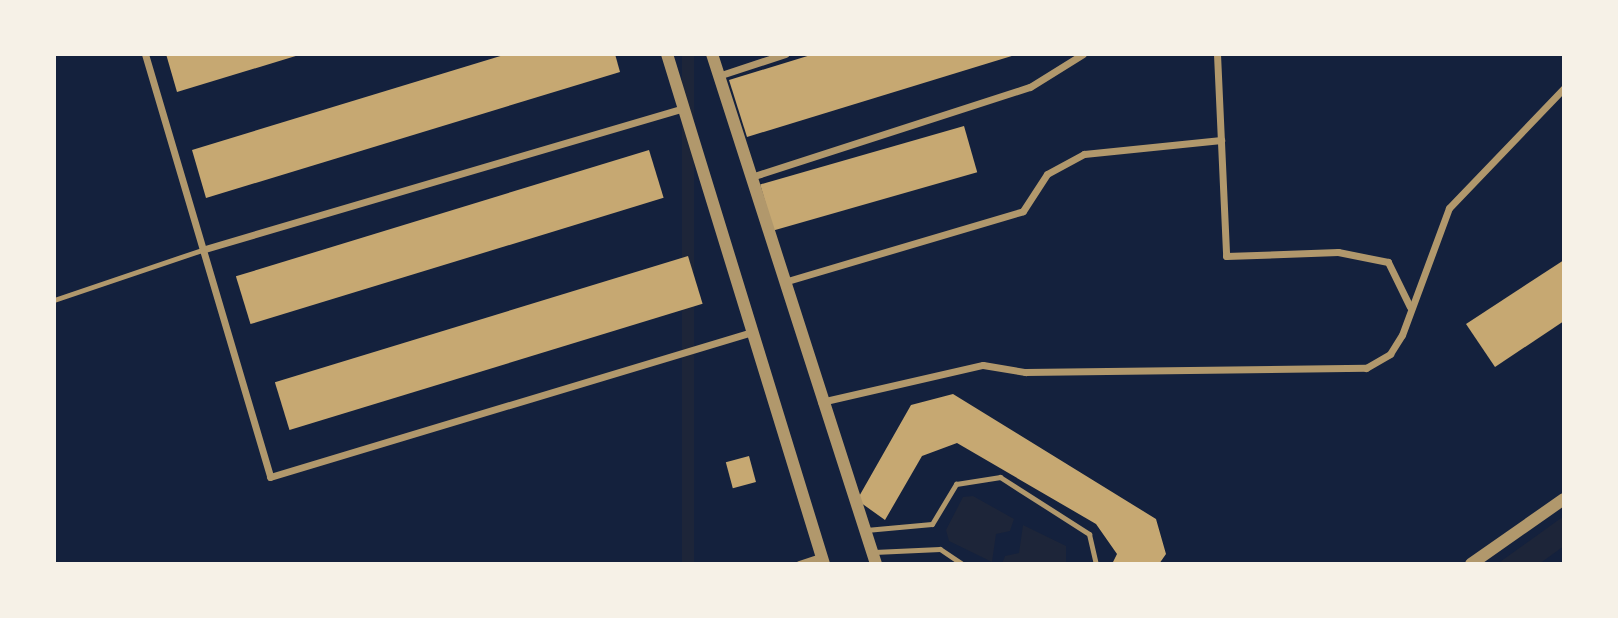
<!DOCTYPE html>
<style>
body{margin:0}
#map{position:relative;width:1618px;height:618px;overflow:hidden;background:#14213d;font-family:"Source Serif 4",serif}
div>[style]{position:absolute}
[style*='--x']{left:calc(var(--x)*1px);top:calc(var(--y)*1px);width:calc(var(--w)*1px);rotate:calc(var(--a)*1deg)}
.green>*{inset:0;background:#1d2539;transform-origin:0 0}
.building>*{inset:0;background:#c6a872;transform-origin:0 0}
.service>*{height:5px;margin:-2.5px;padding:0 2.5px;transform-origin:2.5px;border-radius:2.5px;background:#b1986c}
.minor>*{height:7px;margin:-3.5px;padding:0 3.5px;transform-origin:3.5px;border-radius:3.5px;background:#b1986c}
.tertiary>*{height:12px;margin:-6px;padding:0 6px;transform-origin:6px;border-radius:6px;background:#b1986c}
span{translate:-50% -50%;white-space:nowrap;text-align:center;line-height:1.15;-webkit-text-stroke:6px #f6f1e7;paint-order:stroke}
.frame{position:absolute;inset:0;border:56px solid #f6f1e7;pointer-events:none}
</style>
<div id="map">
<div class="green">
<div style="left:682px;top:54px;width:12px;height:533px"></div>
<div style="clip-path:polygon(973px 496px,1014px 519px,1010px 531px,996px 534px,992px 562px,949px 541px,946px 530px,963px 497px)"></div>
<div style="clip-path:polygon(1564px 516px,1564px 546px,1539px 564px,1497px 564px)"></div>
<div style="clip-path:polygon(1023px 525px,1066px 546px,1066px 564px,1002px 564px,1005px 556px,1019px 553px)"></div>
</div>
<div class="building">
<div style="clip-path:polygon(166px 54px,299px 54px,299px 55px,177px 92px)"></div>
<div style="clip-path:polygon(507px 54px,615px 54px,620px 72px,206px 198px,192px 150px)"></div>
<div style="clip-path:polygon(814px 54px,1014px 54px,1015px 55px,747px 137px,729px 80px)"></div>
<div style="left:964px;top:126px;width:48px;height:212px;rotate:74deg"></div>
<div style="left:649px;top:150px;width:50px;height:432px;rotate:73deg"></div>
<div style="left:688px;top:256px;width:50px;height:432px;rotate:73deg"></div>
<div style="clip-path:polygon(1564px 260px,1564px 321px,1495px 367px,1466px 324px)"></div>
<div style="clip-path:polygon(953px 394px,1156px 519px,1166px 554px,1159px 564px,1112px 564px,1117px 554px,1096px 524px,957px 443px,922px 456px,885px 520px,857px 500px,911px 405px)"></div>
<div style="left:749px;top:456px;width:27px;height:24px;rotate:75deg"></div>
</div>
<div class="service">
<div style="--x:54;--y:300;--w:159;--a:-18.7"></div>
<div style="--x:866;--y:530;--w:66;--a:-5.2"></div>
<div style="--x:932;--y:524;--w:47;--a:-59"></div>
<div style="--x:956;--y:484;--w:45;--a:-9"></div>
<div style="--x:1000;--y:477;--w:106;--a:32.6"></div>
<div style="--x:1089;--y:534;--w:31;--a:77"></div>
<div style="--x:874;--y:552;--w:66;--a:-2.6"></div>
<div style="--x:940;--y:549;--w:27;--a:34"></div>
</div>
<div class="minor">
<div style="--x:145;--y:54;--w:441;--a:73.5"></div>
<div style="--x:270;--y:477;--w:503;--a:-16.74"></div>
<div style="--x:1217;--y:54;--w:202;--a:87.4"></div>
<div style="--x:1226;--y:256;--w:112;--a:-2"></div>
<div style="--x:1338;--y:252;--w:51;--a:11.3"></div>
<div style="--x:1388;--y:262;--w:50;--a:63.9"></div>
<div style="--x:718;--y:76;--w:71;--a:-18.2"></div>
<div style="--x:751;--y:177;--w:293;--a:-17.9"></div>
<div style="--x:1030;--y:87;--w:62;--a:-31.9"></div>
<div style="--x:205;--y:249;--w:499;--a:-16.4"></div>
<div style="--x:784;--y:282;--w:249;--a:-16.5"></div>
<div style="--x:1023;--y:211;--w:44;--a:-57"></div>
<div style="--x:1047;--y:174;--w:42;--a:-28.4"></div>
<div style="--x:1084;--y:154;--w:138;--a:-5.8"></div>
<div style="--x:821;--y:402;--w:166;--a:-12.9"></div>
<div style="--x:983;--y:365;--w:43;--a:9.5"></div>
<div style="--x:1025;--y:372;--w:341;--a:-0.7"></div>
<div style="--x:1366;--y:368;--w:28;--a:-30"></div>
<div style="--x:1390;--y:354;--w:22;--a:-58"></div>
<div style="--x:1402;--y:335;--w:135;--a:-69.7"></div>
<div style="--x:1449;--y:208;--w:166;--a:-46.2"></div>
<div style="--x:799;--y:564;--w:23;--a:-18"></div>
</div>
<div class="tertiary">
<div style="--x:667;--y:54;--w:534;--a:72.89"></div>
<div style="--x:712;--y:54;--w:536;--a:72.17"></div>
<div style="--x:1471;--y:564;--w:113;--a:-35"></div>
</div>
<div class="frame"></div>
</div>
